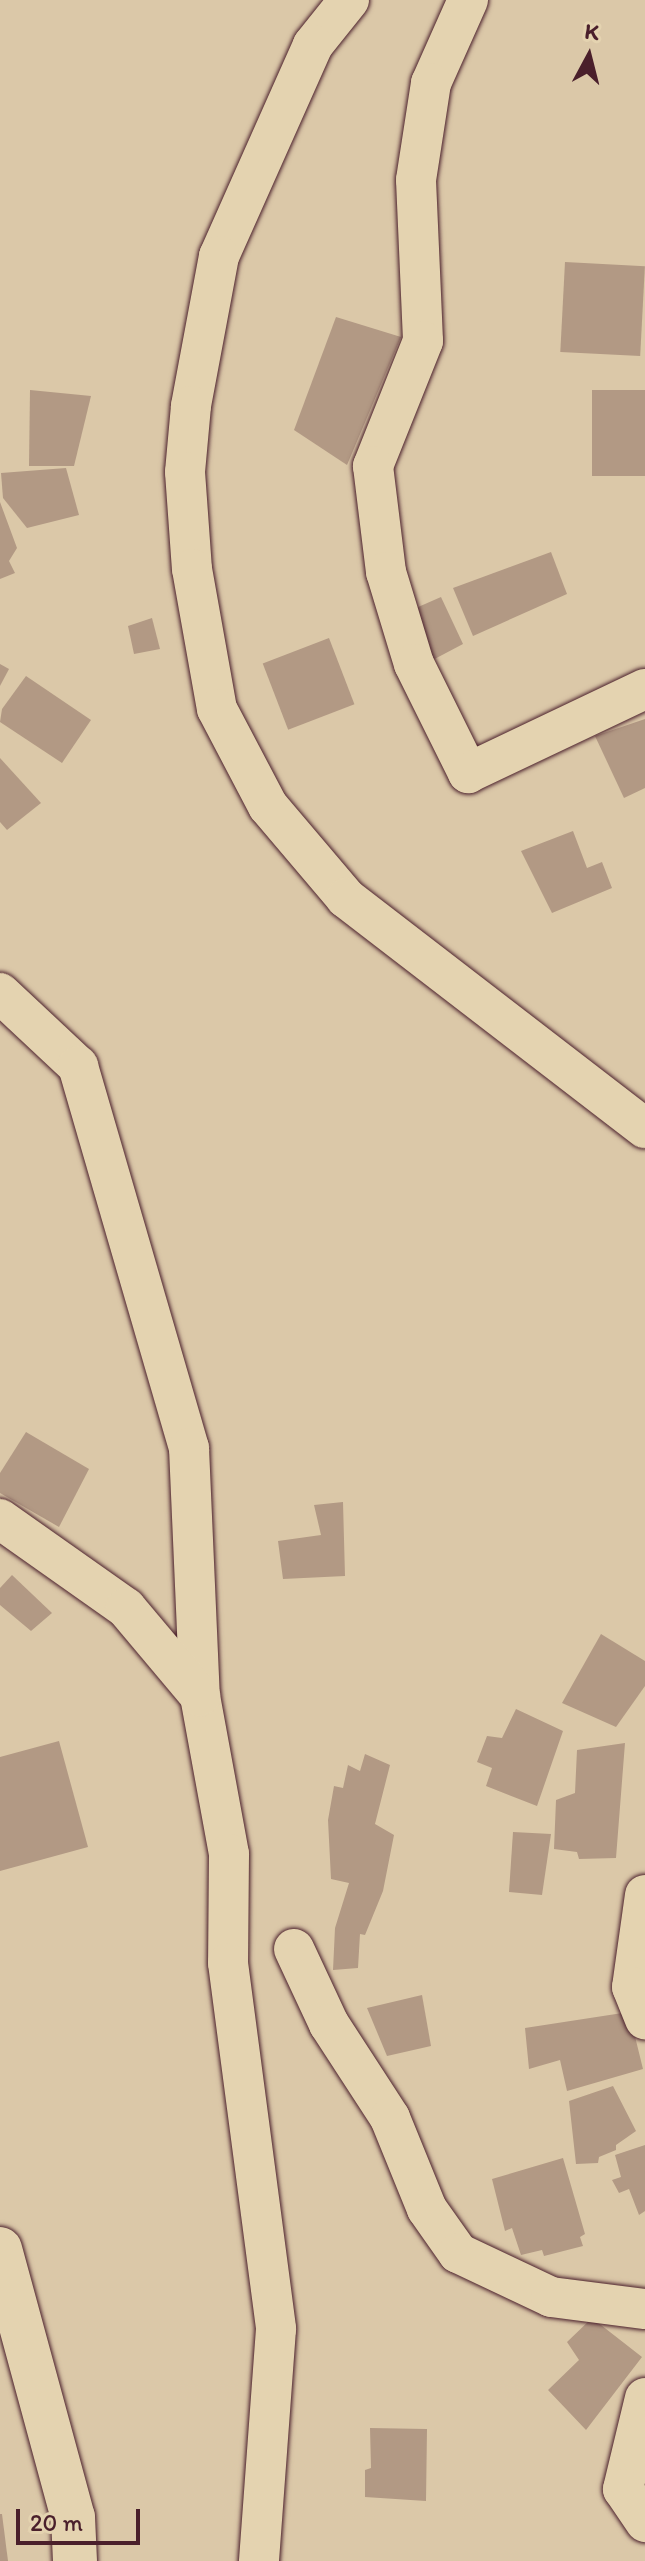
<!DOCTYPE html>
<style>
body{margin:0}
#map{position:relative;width:645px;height:2561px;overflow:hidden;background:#dbc8a8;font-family:Itim,sans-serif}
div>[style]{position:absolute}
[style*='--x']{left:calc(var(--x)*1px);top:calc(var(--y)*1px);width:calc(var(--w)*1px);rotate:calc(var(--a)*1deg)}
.building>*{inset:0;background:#b29984;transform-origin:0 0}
.roads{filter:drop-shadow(0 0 2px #4a1f2b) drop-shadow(0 0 2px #4a1f2b)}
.street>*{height:40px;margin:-20px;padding:0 20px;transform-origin:20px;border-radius:20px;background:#e4d3b0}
.secondary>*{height:44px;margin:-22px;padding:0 22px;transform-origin:22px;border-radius:22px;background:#e4d3b0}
span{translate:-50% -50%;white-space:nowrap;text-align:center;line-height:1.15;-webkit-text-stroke:8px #e4d3b0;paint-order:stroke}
.north{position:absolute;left:549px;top:16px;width:80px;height:80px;-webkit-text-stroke:6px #e4d3b0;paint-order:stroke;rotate:7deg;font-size:22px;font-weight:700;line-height:32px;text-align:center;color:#4a1f2b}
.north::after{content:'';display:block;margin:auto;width:28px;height:36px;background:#4a1f2b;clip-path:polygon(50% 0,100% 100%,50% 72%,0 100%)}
.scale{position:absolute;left:16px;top:2509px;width:124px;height:36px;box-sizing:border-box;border:4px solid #4a1f2b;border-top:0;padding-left:10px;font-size:24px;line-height:28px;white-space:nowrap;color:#4a1f2b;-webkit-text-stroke:6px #e4d3b0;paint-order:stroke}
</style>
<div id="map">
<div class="building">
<div style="left:565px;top:262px;width:80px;height:90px;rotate:3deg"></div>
<div style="clip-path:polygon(336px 317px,401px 337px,347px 465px,294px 430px)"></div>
<div style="clip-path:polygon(30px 390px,91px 396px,74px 466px,29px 466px)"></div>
<div style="left:645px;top:390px;width:86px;height:53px;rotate:90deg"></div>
<div style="clip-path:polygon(66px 468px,79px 515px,27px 528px,3px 498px,1px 473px)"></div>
<div style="clip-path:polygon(0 502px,17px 548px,9px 561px,15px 573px,0 579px)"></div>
<div style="clip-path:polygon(551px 552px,567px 594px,473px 636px,453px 588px)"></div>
<div style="clip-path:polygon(441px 597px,463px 644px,427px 663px,409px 611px)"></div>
<div style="clip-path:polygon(152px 618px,160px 649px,134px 654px,128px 626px)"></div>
<div style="left:329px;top:638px;width:71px;height:71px;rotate:69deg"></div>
<div style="clip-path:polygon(0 664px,9px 669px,0 686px)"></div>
<div style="clip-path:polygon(26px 676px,91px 720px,62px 763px,0 722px,2px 709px)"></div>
<div style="clip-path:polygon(645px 719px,645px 788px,624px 798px,595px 736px)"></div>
<div style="clip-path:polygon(0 758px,41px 803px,7px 830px,0 822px)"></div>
<div style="clip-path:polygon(573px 831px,587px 868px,602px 862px,612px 888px,552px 913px,521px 851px)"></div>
<div style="clip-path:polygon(26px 1432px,89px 1469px,59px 1527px,0 1493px,0 1473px)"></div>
<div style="clip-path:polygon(343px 1502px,345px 1576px,283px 1579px,278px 1541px,321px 1535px,314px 1505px)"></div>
<div style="clip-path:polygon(12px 1575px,52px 1613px,31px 1631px,0 1605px,0 1588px)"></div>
<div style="clip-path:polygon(601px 1634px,645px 1661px,645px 1686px,616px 1727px,562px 1703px)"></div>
<div style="clip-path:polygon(516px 1709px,563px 1731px,537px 1806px,486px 1786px,492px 1768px,477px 1762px,487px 1736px,502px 1738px)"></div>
<div style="clip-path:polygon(59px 1741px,88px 1847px,0 1871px,0 1757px)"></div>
<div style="clip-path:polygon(625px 1743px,616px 1858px,579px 1859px,577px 1852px,554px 1849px,556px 1800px,575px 1793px,577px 1750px)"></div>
<div style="clip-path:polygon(365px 1754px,390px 1765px,375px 1824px,394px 1835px,383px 1891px,365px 1935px,360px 1934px,358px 1968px,333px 1970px,335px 1928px,349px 1883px,331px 1879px,328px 1820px,334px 1786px,343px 1788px,348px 1765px,360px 1771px)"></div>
<div style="clip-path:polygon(513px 1832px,551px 1834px,542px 1895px,509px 1892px)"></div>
<div style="clip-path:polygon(422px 1995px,431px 2046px,387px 2056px,367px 2008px)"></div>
<div style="clip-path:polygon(629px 2012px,643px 2069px,567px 2091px,560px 2060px,529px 2069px,525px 2028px)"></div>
<div style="clip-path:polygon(613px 2086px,636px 2131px,616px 2145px,616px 2150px,599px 2157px,598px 2163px,576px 2164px,569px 2101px)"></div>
<div style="clip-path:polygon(645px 2145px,645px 2211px,639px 2215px,629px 2189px,619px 2193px,612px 2180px,621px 2177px,615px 2155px)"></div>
<div style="clip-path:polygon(563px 2158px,585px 2234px,580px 2237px,583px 2246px,544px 2256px,542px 2250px,521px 2255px,512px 2228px,505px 2231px,492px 2179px)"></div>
<div style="clip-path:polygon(592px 2318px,642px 2357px,586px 2430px,548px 2390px,579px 2360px,567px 2342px)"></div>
<div style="clip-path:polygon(370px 2428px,427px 2429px,426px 2501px,365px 2497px,365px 2470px,371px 2468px)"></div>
<div style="clip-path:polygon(0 2514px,2px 2514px,8px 2561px,0 2561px)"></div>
</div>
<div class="roads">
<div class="street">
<div style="--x:349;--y:0;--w:58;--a:128.7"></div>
<div style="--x:313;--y:45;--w:231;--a:114"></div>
<div style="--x:219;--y:256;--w:153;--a:100.6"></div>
<div style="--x:191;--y:406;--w:66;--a:95.2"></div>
<div style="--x:185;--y:472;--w:97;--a:85.9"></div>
<div style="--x:192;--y:569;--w:142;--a:79.9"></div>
<div style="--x:217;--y:709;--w:110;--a:62.3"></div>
<div style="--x:268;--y:806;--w:121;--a:49.7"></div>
<div style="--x:346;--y:898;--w:377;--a:37.6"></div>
<div style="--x:468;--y:0;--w:91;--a:114"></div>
<div style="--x:431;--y:83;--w:98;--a:98.8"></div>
<div style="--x:416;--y:180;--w:161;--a:87.5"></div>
<div style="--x:423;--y:341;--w:135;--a:111.8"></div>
<div style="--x:373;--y:466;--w:107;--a:83"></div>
<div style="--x:386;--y:572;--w:96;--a:73.1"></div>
<div style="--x:414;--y:664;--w:122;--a:63.6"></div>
<div style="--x:468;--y:773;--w:196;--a:-25.4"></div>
<div style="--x:0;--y:993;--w:107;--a:43.1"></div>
<div style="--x:78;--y:1066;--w:398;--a:73.8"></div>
<div style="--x:189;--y:1448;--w:248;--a:87.5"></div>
<div style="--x:200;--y:1696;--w:161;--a:79.6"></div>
<div style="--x:229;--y:1854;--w:109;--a:90.5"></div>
<div style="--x:228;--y:1963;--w:369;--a:82.5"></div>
<div style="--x:276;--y:2329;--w:233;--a:94.2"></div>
<div style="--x:0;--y:1519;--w:154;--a:35.2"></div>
<div style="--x:126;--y:1608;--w:115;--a:49.9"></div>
<div style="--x:645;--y:1895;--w:93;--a:98"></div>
<div style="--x:632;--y:1987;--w:35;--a:68"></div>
<div style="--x:294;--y:1949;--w:83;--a:65"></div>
<div style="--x:329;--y:2024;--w:112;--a:57"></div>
<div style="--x:390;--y:2118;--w:98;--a:67.9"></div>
<div style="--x:427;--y:2209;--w:54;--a:54.8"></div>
<div style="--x:458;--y:2253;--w:103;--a:25.3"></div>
<div style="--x:551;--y:2297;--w:95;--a:7.3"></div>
<div style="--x:645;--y:2398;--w:94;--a:103.6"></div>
<div style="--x:623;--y:2489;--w:40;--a:56"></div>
</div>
<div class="secondary">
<div style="--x:0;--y:2249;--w:278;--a:74.8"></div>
<div style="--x:73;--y:2517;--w:44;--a:87.4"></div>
</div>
</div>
<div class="north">K</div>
<div class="scale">20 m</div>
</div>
